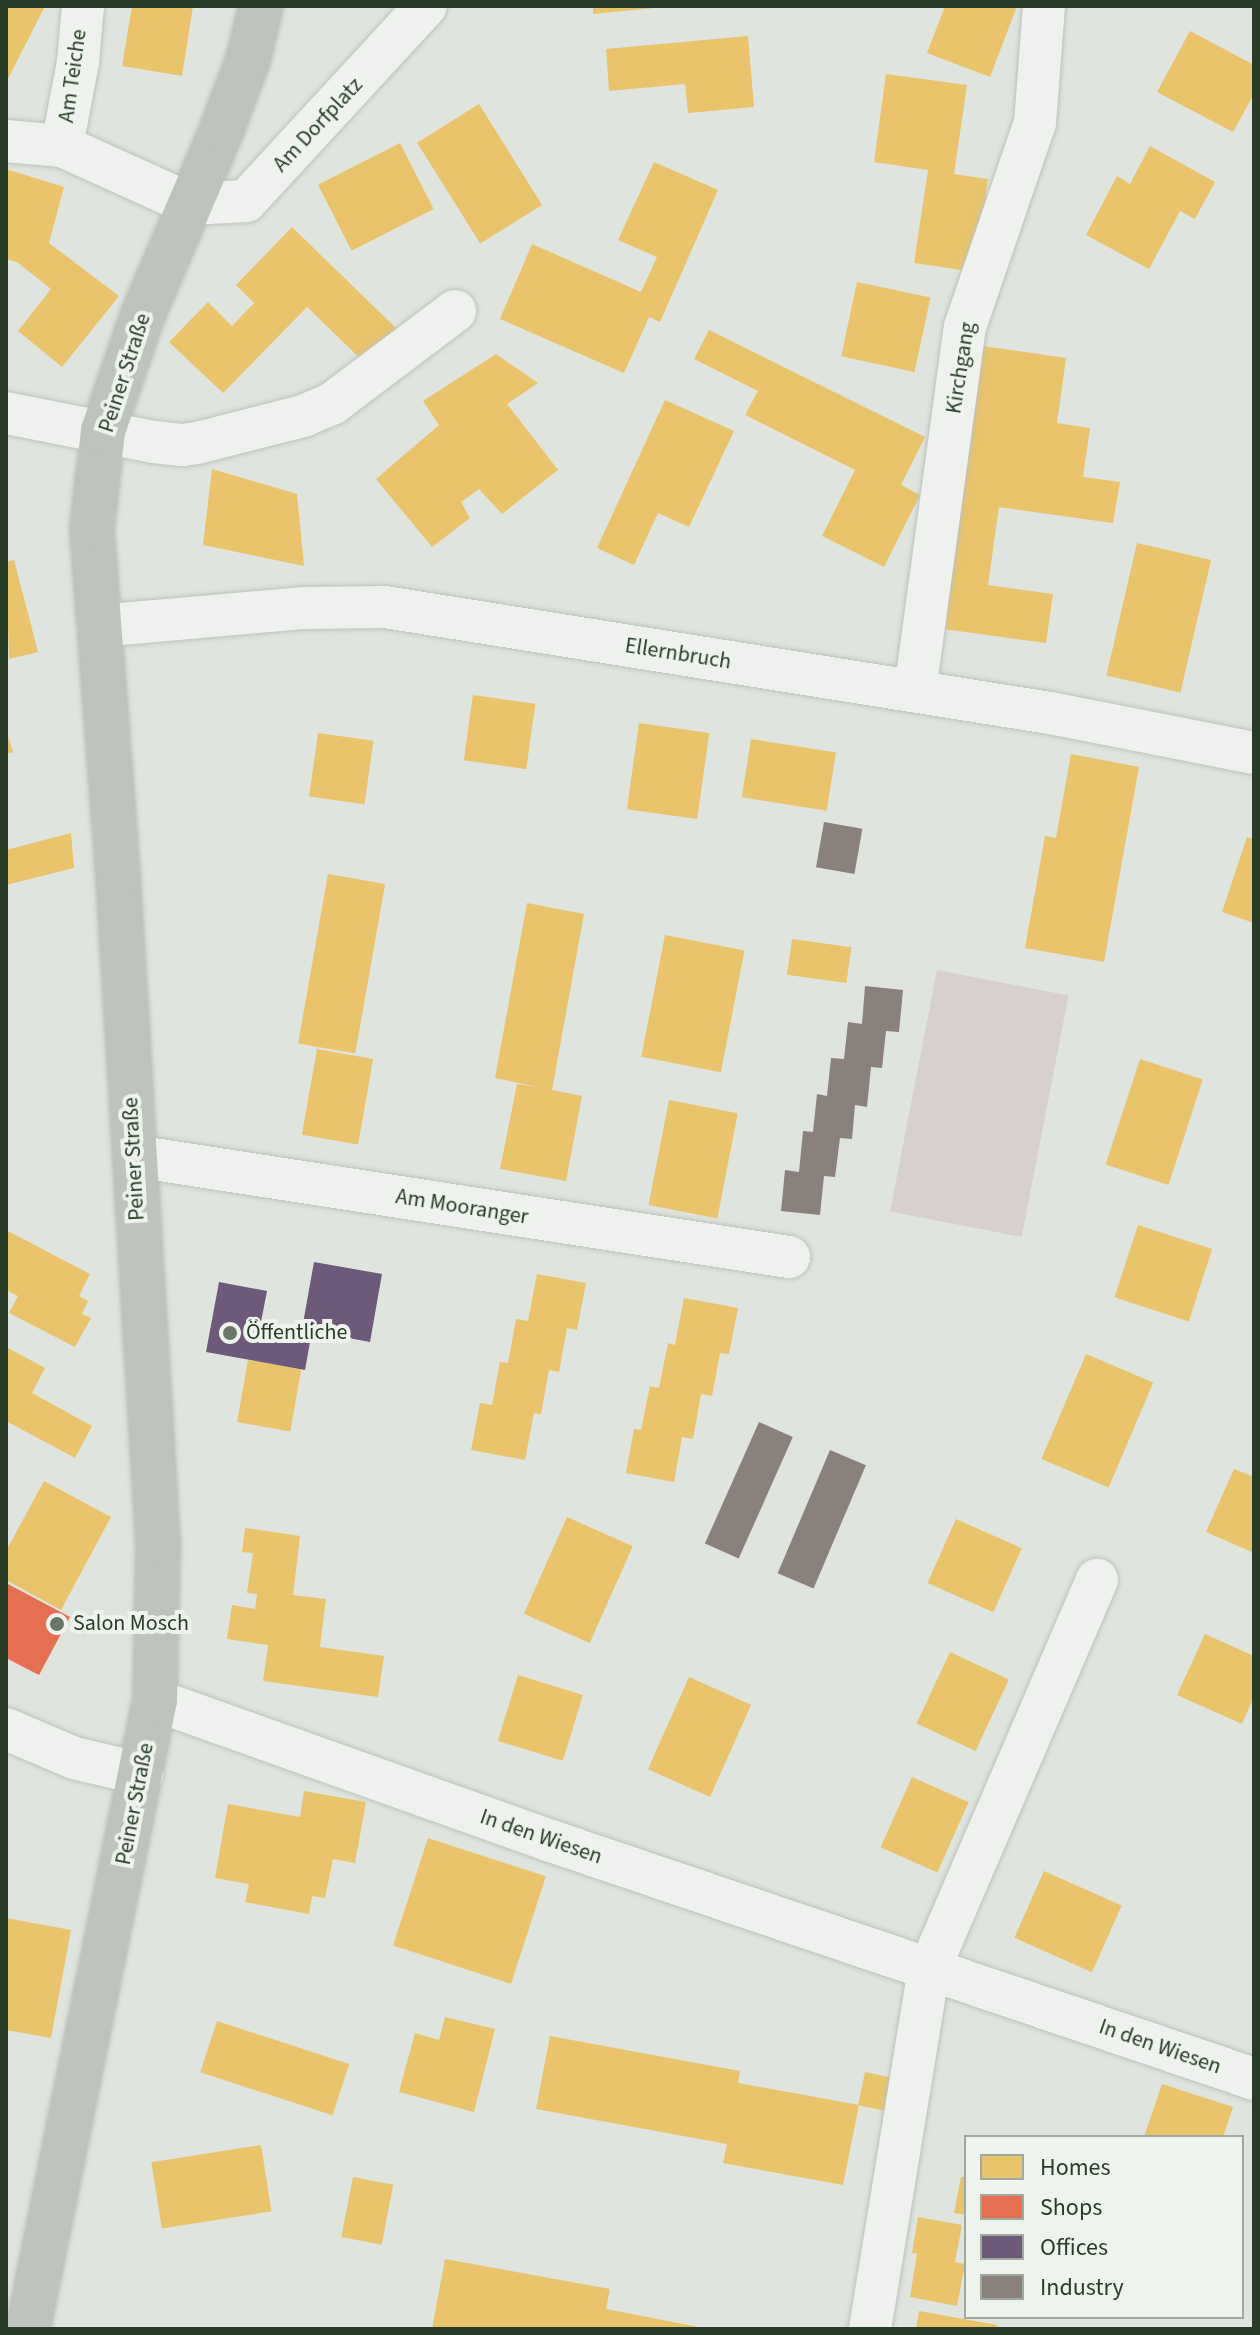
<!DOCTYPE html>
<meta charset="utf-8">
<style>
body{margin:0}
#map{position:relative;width:1260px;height:2335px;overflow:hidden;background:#dfe4df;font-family:"Source Sans 3",sans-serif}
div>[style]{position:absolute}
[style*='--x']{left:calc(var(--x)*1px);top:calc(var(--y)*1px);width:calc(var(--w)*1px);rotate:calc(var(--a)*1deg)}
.green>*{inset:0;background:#d7d0cd;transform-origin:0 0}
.homes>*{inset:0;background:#e9c46a;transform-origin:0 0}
.shops>*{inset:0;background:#e76f51}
.offices>*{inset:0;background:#6d597a}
.industry>*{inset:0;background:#8a817c;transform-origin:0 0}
.roads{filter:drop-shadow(0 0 2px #bec2bd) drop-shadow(0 0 2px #bec2bd)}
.minor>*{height:42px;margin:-21px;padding:0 21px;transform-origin:21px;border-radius:21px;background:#eff1ef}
.secondary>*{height:44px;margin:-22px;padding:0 22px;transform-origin:22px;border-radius:22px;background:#bec4bd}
.dots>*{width:22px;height:22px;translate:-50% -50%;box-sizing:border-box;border:4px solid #eef4ed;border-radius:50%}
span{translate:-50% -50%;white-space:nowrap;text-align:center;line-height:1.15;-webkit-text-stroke:8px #eef4ed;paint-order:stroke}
.street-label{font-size:22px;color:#293c28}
.poi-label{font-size:22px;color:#293c28}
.left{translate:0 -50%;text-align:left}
.frame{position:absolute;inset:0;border:8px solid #293c28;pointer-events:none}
.legend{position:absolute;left:964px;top:2135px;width:280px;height:184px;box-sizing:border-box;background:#eef4ed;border:2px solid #9faa9e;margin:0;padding:10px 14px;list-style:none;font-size:24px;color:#293c28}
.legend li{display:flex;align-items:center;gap:16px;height:40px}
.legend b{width:40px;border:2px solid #9faa9e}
</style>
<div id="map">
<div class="green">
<div style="left:937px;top:970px;width:134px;height:246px;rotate:11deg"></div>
</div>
<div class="homes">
<div style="clip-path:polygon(6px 6px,45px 6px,6px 83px)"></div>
<div style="clip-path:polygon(132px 6px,193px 6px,182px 76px,122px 66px)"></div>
<div style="clip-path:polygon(593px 6px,654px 6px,654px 8px,593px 14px)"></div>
<div style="clip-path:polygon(945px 6px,1017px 6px,990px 77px,927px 53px)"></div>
<div style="clip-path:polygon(1190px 31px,1254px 65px,1254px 94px,1233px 132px,1157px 92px)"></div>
<div style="clip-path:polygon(748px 36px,754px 107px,688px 113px,685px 84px,609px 91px,606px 49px)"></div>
<div style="clip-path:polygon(886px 74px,967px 85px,954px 174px,988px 179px,975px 272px,914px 263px,928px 170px,874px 162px)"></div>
<div style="left:479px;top:104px;width:119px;height:73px;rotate:58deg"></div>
<div style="left:400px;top:143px;width:74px;height:92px;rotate:63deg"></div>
<div style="clip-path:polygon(1150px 146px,1215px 182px,1195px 219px,1180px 211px,1149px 269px,1086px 235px,1117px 176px,1130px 184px)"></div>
<div style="clip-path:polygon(654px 162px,718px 190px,660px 322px,649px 317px,624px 373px,500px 319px,532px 244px,641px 292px,657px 257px,618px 240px)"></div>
<div style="clip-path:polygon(6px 169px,64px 187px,49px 243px,119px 296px,62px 367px,18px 331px,51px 289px,17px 262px,6px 259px)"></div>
<div style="clip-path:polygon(292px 227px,400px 332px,367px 365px,307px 307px,223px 393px,169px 342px,208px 302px,232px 326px,254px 303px,236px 285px)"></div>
<div style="left:857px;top:282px;width:75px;height:76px;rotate:12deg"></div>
<div style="clip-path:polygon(709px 330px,925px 437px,901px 485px,920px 495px,884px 567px,822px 536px,855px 470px,745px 415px,758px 391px,694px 359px)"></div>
<div style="clip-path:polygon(976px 345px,1066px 358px,1057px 423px,1090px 428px,1083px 477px,1120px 482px,1113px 523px,999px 507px,988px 585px,1053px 594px,1046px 643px,936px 628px)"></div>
<div style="clip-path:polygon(496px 354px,538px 383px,507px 404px,558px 470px,502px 514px,479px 489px,461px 502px,470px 518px,432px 547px,376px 479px,439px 425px,423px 401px)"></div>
<div style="clip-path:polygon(665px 400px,734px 431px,689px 527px,658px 513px,634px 565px,597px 548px)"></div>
<div style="clip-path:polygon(212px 469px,297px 494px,304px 566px,203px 545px)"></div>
<div style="left:1137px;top:543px;width:76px;height:136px;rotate:13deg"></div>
<div style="clip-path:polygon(14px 560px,38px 652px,9px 659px,6px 562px)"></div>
<div style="left:473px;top:695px;width:63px;height:66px;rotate:8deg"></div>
<div style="left:639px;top:723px;width:71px;height:87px;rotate:8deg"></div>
<div style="clip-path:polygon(6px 730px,13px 752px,6px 754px)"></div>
<div style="left:318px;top:733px;width:56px;height:64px;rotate:8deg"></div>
<div style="left:751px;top:739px;width:86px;height:59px;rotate:9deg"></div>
<div style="clip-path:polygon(1071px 754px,1139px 767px,1104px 962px,1025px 948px,1045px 836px,1056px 838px)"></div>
<div style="clip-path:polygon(71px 833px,74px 868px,6px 885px,6px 850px)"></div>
<div style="clip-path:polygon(1247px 837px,1254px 839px,1254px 923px,1222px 912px)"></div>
<div style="left:328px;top:874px;width:58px;height:172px;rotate:10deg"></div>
<div style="clip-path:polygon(527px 903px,584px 914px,552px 1090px,582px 1096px,566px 1181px,500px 1169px,517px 1084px,539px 1087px,495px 1078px)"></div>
<div style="left:665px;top:935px;width:81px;height:124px;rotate:11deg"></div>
<div style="left:792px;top:939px;width:60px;height:36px;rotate:8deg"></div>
<div style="left:317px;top:1049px;width:57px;height:87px;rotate:10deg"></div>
<div style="left:1140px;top:1059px;width:66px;height:111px;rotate:18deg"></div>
<div style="left:669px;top:1100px;width:70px;height:107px;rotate:11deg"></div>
<div style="left:1138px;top:1225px;width:78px;height:76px;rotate:18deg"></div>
<div style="clip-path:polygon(6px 1230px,90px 1274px,79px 1296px,88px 1301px,82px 1314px,91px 1318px,75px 1347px,9px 1313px,18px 1296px,6px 1290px)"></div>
<div style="clip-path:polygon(537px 1274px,586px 1283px,577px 1330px,567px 1328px,559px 1372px,549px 1370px,541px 1414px,534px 1413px,525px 1460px,471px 1450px,480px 1403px,492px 1405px,500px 1362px,508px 1363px,516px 1319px,528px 1321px)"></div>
<div style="clip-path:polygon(684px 1298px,738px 1308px,729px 1354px,720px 1353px,712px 1396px,701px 1394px,693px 1439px,682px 1437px,674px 1482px,626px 1473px,634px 1429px,641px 1430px,650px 1386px,659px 1388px,668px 1343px,675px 1345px)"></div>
<div style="clip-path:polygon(6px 1347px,45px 1368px,32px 1393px,92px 1426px,75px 1458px,6px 1421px)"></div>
<div style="left:1086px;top:1354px;width:73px;height:114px;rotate:23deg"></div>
<div style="left:248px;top:1360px;width:54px;height:63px;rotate:10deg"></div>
<div style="clip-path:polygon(1234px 1469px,1254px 1477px,1254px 1553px,1206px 1532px)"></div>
<div style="clip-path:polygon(44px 1481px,111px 1517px,61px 1610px,6px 1580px,6px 1551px)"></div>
<div style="left:567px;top:1517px;width:72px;height:106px;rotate:24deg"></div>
<div style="left:956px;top:1519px;width:72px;height:70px;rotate:24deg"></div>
<div style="clip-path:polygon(245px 1528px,300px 1536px,293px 1595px,326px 1599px,320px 1647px,384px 1656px,378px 1697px,263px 1681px,268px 1645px,227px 1639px,232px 1605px,255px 1609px,257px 1594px,247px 1593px,253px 1553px,242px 1552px)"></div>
<div style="clip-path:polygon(1205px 1634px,1254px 1656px,1254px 1696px,1242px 1724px,1177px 1695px)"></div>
<div style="left:950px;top:1652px;width:65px;height:79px;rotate:25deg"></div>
<div style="left:518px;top:1675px;width:68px;height:69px;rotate:17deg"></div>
<div style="left:689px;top:1677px;width:68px;height:101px;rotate:24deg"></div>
<div style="left:912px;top:1777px;width:62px;height:77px;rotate:24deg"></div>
<div style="clip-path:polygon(304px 1791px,366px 1802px,355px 1863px,333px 1859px,325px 1898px,312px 1896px,309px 1914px,245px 1902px,249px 1884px,215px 1878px,228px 1804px,300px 1817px)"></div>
<div style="left:428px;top:1838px;width:124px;height:113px;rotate:18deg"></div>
<div style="left:1044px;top:1871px;width:85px;height:73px;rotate:24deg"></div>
<div style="clip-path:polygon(6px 1918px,71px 1930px,51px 2038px,6px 2030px)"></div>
<div style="clip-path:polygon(445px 2017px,495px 2029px,474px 2112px,399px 2092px,415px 2033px,439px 2040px)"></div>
<div style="left:217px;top:2021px;width:139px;height:54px;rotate:18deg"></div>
<div style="clip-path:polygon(550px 2036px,740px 2071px,738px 2083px,859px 2105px,843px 2185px,723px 2163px,727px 2144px,536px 2109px)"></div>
<div style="left:865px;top:2072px;width:35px;height:34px;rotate:12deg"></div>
<div style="clip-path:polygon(1162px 2084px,1233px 2107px,1223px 2137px,1144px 2137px)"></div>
<div style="left:261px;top:2145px;width:67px;height:111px;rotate:81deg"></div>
<div style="left:353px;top:2177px;width:41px;height:61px;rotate:11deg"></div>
<div style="clip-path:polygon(961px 2177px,966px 2177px,966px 2215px,954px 2213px)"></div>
<div style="clip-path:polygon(918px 2217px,962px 2225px,955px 2262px,965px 2264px,957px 2306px,910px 2297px,917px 2254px,912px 2253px)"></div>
<div style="clip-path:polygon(445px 2259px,610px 2289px,606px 2309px,709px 2329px,432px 2329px)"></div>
<div style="clip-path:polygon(919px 2311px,997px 2325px,996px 2329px,916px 2329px)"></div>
</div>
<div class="shops">
<div style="clip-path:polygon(6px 1583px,70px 1617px,39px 1675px,6px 1658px)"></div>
</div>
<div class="offices">
<div style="clip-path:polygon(314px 1262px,382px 1274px,370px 1342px,312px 1331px,305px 1370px,206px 1352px,219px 1282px,267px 1291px,261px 1322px,302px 1329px)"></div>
</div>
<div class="industry">
<div style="left:824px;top:822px;width:39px;height:46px;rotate:10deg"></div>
<div style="clip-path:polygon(865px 986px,903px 990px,899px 1032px,886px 1031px,882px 1068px,871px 1067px,867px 1107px,855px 1105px,852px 1139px,840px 1138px,835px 1177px,824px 1176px,820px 1215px,781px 1211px,785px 1170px,799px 1172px,803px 1131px,813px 1132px,817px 1094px,827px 1096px,831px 1058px,844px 1059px,848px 1022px,862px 1024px)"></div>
<div style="left:759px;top:1422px;width:37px;height:133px;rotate:24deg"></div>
<div style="left:830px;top:1450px;width:39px;height:134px;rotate:23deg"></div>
</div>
<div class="roads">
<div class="minor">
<div style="--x:83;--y:6;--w:56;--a:95.1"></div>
<div style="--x:78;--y:62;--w:86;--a:100.8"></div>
<div style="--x:62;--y:146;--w:141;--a:24.4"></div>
<div style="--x:190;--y:204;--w:56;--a:-3.1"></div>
<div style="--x:246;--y:201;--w:265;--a:-47.3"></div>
<div style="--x:6;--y:141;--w:56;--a:5.1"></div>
<div style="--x:6;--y:413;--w:151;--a:11.1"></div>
<div style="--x:154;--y:442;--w:29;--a:6"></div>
<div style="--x:183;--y:445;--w:18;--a:-9"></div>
<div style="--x:201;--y:442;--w:105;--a:-14.3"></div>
<div style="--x:303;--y:416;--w:33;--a:-23"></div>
<div style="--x:333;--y:403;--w:153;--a:-37"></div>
<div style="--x:98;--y:626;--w:208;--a:-5"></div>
<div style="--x:305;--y:608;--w:80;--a:-0.7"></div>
<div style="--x:385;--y:607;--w:673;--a:9.06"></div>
<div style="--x:1050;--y:713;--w:208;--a:11.1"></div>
<div style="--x:915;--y:691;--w:367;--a:-82.2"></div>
<div style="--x:965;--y:327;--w:216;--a:-71.1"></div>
<div style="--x:1035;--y:123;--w:117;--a:-85.6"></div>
<div style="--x:134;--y:1156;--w:663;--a:8.77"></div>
<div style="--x:155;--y:1700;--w:420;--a:19.6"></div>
<div style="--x:551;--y:1841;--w:742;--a:18.7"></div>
<div style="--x:6;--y:1729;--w:74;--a:23.1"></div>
<div style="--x:74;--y:1758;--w:70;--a:13.2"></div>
<div style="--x:870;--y:2329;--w:364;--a:-80.7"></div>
<div style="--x:929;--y:1970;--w:425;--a:-66.7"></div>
</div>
<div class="secondary">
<div style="--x:28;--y:2329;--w:642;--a:-78.59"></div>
<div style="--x:155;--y:1700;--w:157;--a:-88.9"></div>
<div style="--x:158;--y:1543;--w:669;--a:-93.43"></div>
<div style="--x:118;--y:875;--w:347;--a:-94.3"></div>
<div style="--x:92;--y:529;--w:99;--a:-83.6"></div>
<div style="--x:103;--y:431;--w:120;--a:-71.1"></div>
<div style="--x:142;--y:317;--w:204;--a:-66.9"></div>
<div style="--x:222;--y:129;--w:74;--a:-69.4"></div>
<div style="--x:248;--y:60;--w:56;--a:-76.5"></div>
</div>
</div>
<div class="dots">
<div style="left:230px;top:1333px;background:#697768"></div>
<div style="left:57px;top:1624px;background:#697768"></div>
</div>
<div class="street-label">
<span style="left:73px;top:76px;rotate:-82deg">Am Teiche</span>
<span style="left:318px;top:125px;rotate:-47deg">Am Dorfplatz</span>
<span style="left:961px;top:368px;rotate:-81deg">Kirchgang</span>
<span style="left:125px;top:373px;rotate:-72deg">Peiner Straße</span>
<span style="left:678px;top:654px;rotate:9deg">Ellernbruch</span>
<span style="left:134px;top:1159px;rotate:-93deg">Peiner Straße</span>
<span style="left:462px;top:1207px;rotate:9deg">Am Mooranger</span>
<span style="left:135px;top:1804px;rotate:-79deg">Peiner Straße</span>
<span style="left:541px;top:1837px;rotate:19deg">In den Wiesen</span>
<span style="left:1160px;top:2047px;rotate:19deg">In den Wiesen</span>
</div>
<div class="poi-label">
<span class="left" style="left:246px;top:1333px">Öffentliche</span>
<span class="left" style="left:73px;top:1624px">Salon Mosch</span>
</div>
<div class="frame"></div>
<ul class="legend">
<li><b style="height:22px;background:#e9c46a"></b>Homes</li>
<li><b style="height:22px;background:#e76f51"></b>Shops</li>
<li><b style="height:22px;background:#6d597a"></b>Offices</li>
<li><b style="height:22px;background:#8a817c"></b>Industry</li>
</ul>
</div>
